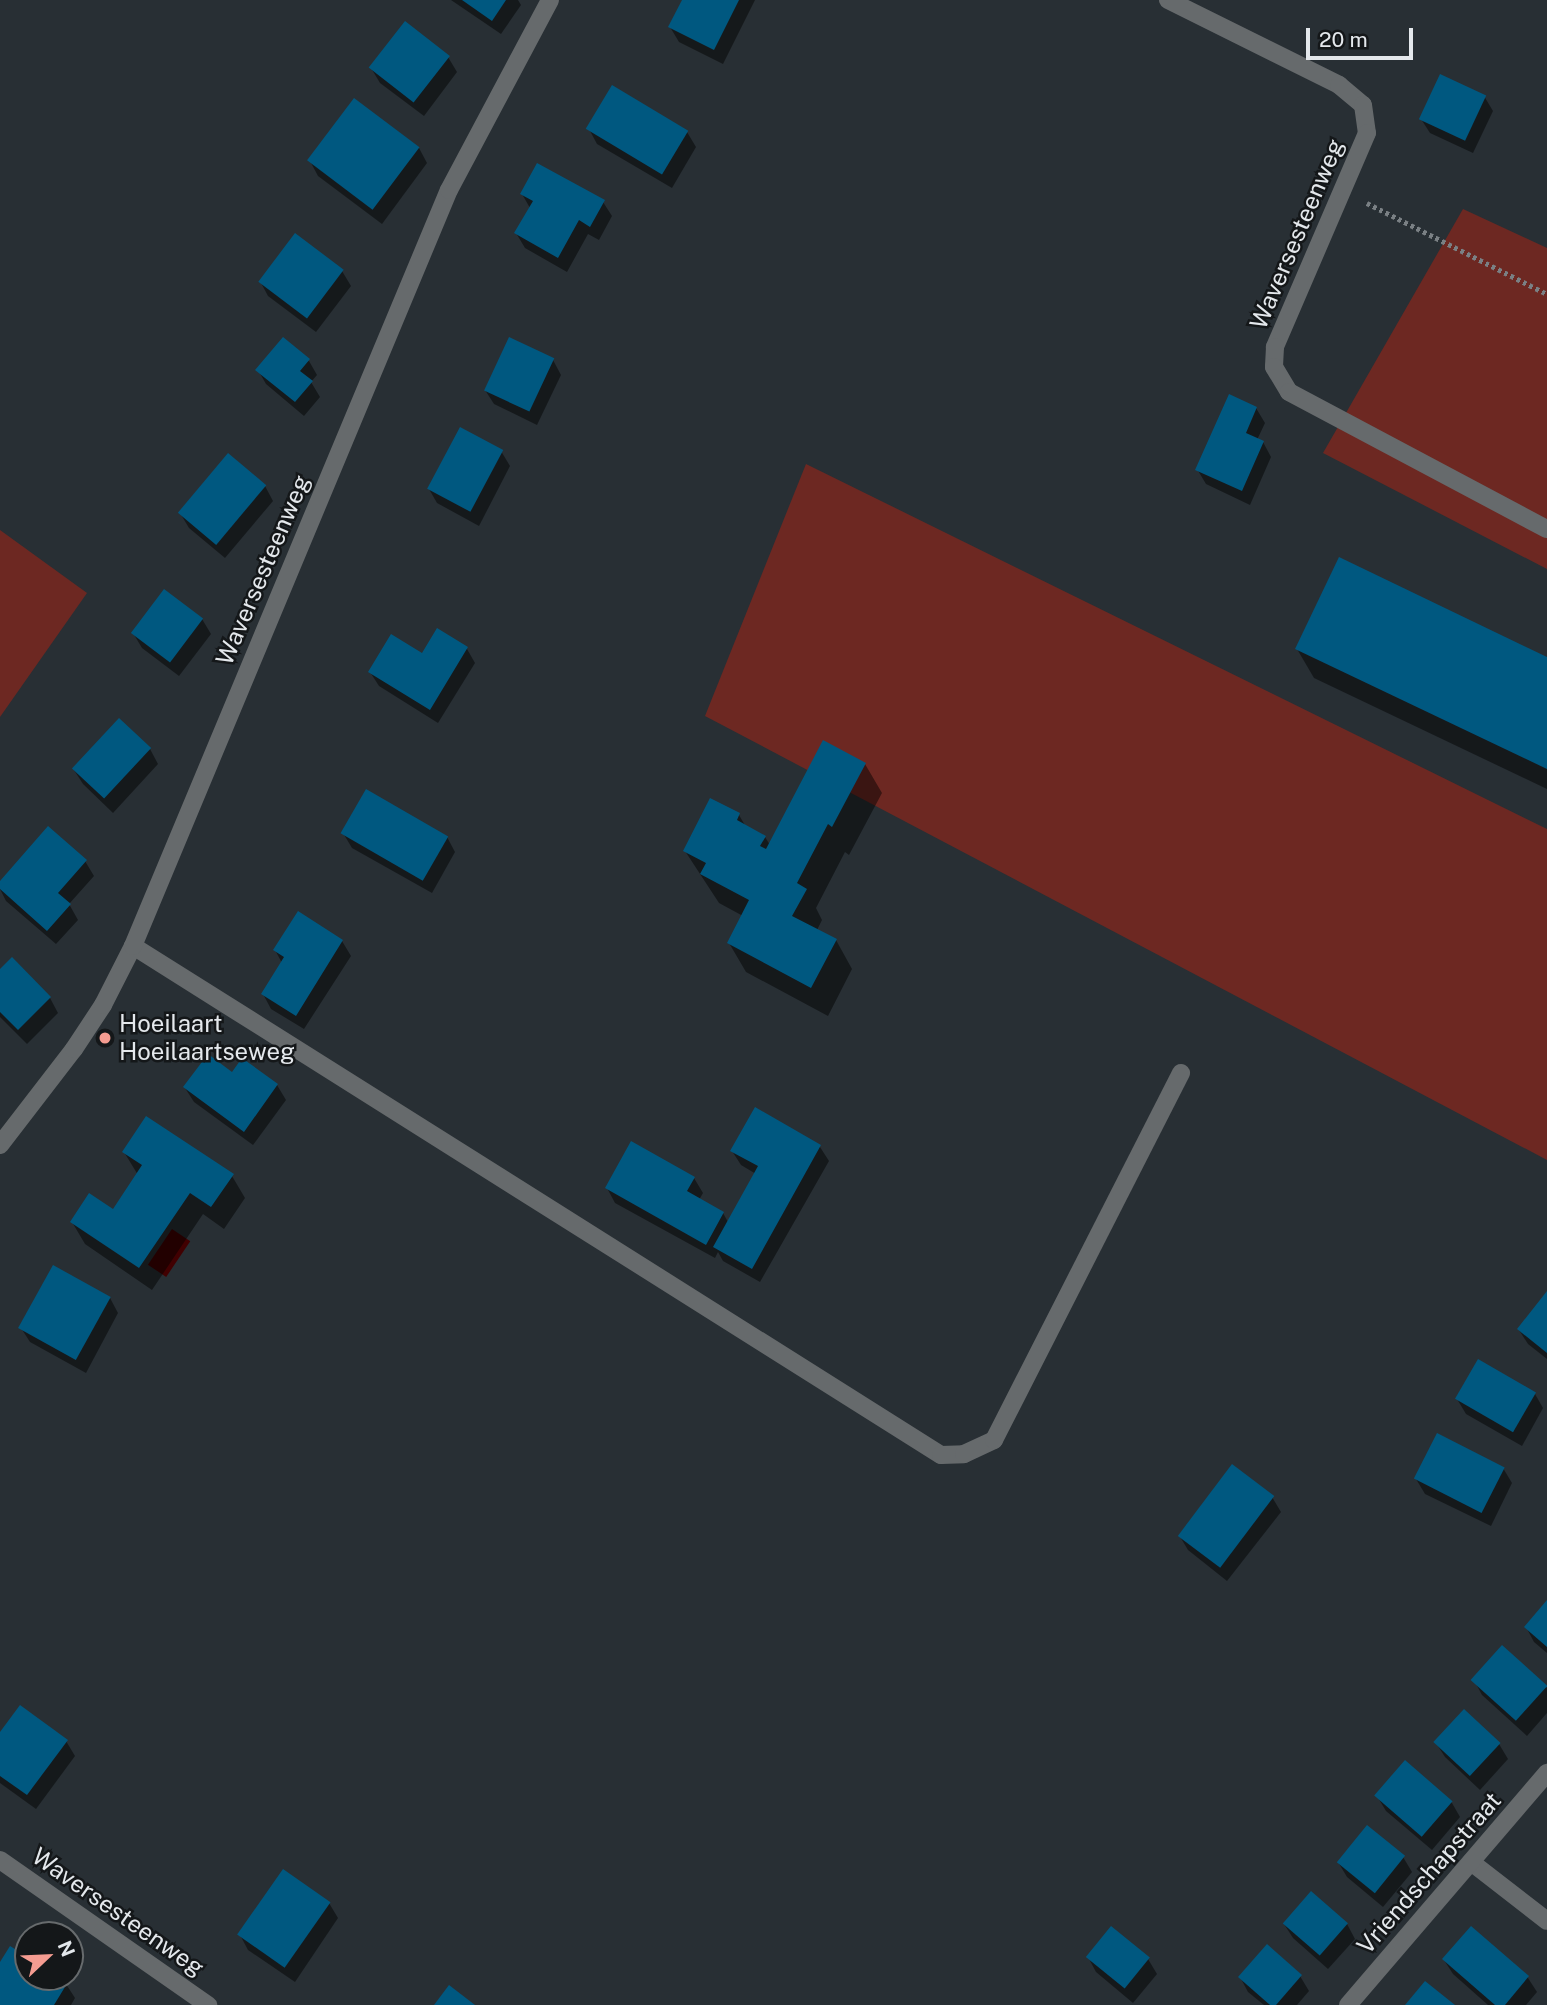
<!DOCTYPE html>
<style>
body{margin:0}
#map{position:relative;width:1547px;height:2005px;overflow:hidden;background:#282f34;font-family:"Public Sans",sans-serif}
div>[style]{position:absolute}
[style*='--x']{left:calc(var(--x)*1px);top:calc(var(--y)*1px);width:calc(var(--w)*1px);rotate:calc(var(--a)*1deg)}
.green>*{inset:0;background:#6d2822}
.water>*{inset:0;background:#410001;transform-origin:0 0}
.shadow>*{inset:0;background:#0007}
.building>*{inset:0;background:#005880;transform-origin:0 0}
.path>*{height:4.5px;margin-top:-2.25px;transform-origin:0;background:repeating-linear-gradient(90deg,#7a8084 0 3.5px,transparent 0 7px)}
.service>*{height:18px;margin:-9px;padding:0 9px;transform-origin:9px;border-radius:9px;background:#666a6c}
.minor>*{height:18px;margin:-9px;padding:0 9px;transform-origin:9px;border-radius:9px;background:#666a6c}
.tertiary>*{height:18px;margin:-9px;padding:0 9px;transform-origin:9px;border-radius:9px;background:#666a6c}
.dots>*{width:19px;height:19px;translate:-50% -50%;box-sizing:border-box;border:4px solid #141719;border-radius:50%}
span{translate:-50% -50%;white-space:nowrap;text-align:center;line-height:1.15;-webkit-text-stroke:5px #141719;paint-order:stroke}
.street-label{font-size:24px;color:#e4e8ec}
.poi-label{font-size:24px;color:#e4e8ec}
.left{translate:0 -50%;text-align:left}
.north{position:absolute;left:14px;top:1921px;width:70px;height:70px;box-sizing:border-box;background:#141719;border:2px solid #676b6d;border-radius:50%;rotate:67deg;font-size:19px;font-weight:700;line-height:28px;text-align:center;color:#e4e8ec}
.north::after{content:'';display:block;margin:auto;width:24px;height:32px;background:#f59c91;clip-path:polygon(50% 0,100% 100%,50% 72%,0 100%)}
.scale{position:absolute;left:1306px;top:28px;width:107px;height:32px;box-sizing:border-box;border:4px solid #e4e8ec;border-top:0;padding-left:9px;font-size:21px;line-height:24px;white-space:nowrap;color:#e4e8ec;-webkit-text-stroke:5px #141719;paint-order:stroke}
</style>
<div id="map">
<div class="green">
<div style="clip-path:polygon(1463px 209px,1547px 248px,1547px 569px,1323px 453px)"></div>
<div style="clip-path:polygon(806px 464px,1547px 829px,1547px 1160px,705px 716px)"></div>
<div style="clip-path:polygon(0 530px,87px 593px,0 717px)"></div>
</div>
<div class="water">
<div style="left:172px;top:1229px;width:22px;height:43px;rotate:34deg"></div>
</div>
<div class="shadow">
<div style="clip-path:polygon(451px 0,518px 0,521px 5px,501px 34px)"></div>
<div style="clip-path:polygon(684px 0,755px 0,723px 64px,679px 42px,670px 27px)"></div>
<div style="clip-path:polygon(448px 57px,457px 72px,424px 116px,380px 83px,371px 68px)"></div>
<div style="clip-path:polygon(1484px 96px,1493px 111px,1473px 153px,1430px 133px,1421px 119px)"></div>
<div style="clip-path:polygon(589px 129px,687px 132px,696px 147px,672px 188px,597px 144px)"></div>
<div style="clip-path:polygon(419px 148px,427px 163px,382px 224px,318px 176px,310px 161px)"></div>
<div style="clip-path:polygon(522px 194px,603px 202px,612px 216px,599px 240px,588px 234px,567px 272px,525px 248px,516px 233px,530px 208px)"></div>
<div style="clip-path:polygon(342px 271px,351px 286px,316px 332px,268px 296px,260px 281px)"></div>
<div style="clip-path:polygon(553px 360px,561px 375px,537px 425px,494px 404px,485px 390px)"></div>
<div style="clip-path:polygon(309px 361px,317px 375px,311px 382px,320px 397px,304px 416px,266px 384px,258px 370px)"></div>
<div style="clip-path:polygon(1256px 408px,1265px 423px,1257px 440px,1263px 442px,1271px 457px,1250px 505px,1206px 484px,1197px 469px)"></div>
<div style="clip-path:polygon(501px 451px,510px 466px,479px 526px,437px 503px,429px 489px)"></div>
<div style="clip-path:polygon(265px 486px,273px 501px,225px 558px,189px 528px,180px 513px)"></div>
<div style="clip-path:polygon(202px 619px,211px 634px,179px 676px,142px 648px,133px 633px)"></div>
<div style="clip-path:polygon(467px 649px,475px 663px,438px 723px,379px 686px,370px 672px,422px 655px)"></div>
<div style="clip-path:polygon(1297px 649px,1547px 659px,1547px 789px,1314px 678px)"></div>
<div style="clip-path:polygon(119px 720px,150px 749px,158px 764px,113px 813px,83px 784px,74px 770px)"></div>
<div style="clip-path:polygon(865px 764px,882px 793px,849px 855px,845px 852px,816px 908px,822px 920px,817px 930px,836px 940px,852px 969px,828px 1016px,746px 972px,729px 943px,743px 916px,719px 903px,685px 851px,739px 815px,746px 827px,765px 837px,770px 845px)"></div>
<div style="clip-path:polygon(343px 833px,447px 837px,455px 852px,432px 893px,352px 848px)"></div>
<div style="clip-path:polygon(85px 861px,94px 876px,69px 904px,78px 920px,56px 944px,6px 901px,0 889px,0 884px)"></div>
<div style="clip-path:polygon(298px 913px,342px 941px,351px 956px,304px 1029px,271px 1009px,263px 994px,282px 963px,275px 950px)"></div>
<div style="clip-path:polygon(0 971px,50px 998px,58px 1013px,27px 1044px,0 1017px)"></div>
<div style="clip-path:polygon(232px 1075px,277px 1085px,286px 1100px,253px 1145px,194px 1102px,185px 1088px)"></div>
<div style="clip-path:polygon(755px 1110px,820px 1147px,829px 1161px,760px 1282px,723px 1261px,718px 1252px,715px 1258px,615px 1203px,607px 1188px,694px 1178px,703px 1193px,699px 1200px,723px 1213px,728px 1222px,756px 1174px,741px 1165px,732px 1151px)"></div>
<div style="clip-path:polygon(124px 1152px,232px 1176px,245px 1198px,224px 1229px,203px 1214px,152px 1290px,85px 1244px,72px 1222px,113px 1212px,138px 1175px)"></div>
<div style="clip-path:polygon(1547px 1294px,1547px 1359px,1528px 1344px,1519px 1330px)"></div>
<div style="clip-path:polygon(110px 1298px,118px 1313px,86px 1373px,30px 1342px,21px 1328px)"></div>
<div style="clip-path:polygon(1535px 1394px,1543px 1408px,1522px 1446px,1466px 1414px,1457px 1399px)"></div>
<div style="clip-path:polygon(1503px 1468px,1512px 1483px,1491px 1526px,1425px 1494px,1416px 1479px)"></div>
<div style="clip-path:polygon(1272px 1497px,1281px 1512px,1227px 1581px,1188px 1550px,1179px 1535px)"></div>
<div style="clip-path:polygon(1547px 1603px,1547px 1653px,1534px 1642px,1526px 1627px)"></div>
<div style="clip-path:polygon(1502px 1648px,1547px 1688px,1547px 1713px,1527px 1736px,1482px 1695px,1474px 1680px)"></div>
<div style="clip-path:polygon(0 1735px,66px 1741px,75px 1756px,36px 1809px,0 1783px)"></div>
<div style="clip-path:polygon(1436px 1743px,1499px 1744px,1508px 1759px,1480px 1790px,1445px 1757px)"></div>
<div style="clip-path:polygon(1405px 1763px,1452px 1803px,1460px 1817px,1432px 1850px,1386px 1811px,1377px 1796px)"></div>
<div style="clip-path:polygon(1403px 1857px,1412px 1872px,1383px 1907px,1347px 1877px,1338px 1862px)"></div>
<div style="clip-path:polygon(329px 1903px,338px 1918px,295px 1982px,248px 1950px,240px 1935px)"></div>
<div style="clip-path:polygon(1284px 1924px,1347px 1924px,1355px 1939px,1328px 1969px,1293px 1938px)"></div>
<div style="clip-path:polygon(1471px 1928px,1528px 1978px,1537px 1992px,1526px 2005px,1488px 2005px,1453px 1974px,1444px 1960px)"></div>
<div style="clip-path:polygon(1088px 1957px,1148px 1959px,1157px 1974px,1133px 2003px,1096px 1972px)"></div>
<div style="clip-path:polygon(28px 1959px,28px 1977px,56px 1977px,66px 1984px,75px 1998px,71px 2005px,0 2005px,0 1966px)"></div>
<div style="clip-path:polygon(1300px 1976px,1309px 1991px,1297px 2005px,1264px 2005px,1248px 1992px,1240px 1977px)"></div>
</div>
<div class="building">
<div style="clip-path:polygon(462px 0,506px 0,492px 21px)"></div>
<div style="clip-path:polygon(682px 0,739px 0,714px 50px,668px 27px)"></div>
<div style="left:405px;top:21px;width:57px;height:59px;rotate:38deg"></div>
<div style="left:1440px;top:74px;width:51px;height:50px;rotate:25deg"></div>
<div style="left:612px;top:85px;width:89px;height:51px;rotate:31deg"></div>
<div style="left:354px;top:98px;width:82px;height:78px;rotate:37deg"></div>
<div style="clip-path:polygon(537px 163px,605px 200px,590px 227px,579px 220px,558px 258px,514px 233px,533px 201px,520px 194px)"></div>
<div style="left:295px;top:233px;width:61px;height:61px;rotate:37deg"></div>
<div style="clip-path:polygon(283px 337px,310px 359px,300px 371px,313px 381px,295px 402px,255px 370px)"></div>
<div style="left:509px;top:337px;width:50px;height:59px;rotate:25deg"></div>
<div style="clip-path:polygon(1229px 394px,1257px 407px,1246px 433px,1264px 441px,1242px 491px,1195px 470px)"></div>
<div style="left:460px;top:427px;width:49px;height:70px;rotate:28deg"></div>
<div style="left:228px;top:453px;width:50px;height:78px;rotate:40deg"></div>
<div style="clip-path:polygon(1339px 557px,1547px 657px,1547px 769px,1295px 649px)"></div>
<div style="left:164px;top:589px;width:49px;height:55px;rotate:37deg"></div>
<div style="clip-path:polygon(437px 628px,468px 647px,430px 710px,368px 672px,391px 634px,422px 653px)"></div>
<div style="left:119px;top:718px;width:44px;height:69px;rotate:43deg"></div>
<div style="clip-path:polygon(823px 740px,866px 763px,832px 827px,828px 824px,797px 883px,807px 889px,792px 916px,837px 939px,811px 988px,727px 943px,749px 900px,700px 874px,706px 863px,683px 851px,710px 798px,740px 813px,737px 820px,766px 836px,760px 846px,766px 849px)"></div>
<div style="left:366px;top:789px;width:95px;height:51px;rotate:30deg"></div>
<div style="clip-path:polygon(48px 826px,87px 860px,58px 893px,71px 904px,47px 931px,0 889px,0 881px)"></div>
<div style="clip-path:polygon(298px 911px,343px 940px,296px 1016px,261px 994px,284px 957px,273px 950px)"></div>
<div style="clip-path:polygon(12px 957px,51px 997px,18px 1030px,0 1012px,0 969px)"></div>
<div style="clip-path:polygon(208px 1054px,232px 1072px,242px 1058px,278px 1084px,244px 1132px,183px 1087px)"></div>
<div style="clip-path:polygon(755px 1107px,821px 1145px,752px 1269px,713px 1247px,758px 1166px,730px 1151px)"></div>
<div style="clip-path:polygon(146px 1116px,234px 1174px,211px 1207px,190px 1193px,139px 1268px,70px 1222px,89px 1193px,113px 1209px,142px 1165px,122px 1152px)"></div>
<div style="clip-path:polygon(631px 1141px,695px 1177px,687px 1191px,724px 1212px,706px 1245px,605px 1188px)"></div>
<div style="left:53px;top:1265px;width:66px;height:72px;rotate:29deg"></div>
<div style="clip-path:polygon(1547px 1291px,1547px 1353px,1517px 1329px)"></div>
<div style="left:1478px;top:1359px;width:67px;height:46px;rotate:30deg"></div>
<div style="left:1437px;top:1433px;width:76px;height:51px;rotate:27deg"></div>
<div style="left:1232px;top:1464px;width:53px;height:90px;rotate:37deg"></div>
<div style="clip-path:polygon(1547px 1600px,1547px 1647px,1524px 1627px)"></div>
<div style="left:1502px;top:1645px;width:61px;height:47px;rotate:42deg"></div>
<div style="clip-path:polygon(20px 1705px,68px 1740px,27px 1795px,0 1776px,0 1732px)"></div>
<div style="left:1464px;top:1709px;width:50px;height:45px;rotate:43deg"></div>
<div style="left:1405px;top:1760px;width:63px;height:47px;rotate:41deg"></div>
<div style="left:1367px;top:1825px;width:49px;height:48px;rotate:39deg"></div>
<div style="left:283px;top:1869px;width:58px;height:80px;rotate:35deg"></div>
<div style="left:1311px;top:1891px;width:49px;height:43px;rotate:41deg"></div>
<div style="left:1111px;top:1926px;width:50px;height:40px;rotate:39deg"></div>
<div style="clip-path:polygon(1471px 1926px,1529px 1976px,1505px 2005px,1495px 2005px,1442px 1959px)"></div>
<div style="clip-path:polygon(1267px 1944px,1302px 1975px,1276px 2005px,1270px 2005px,1238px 1977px)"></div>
<div style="clip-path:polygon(10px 1946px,28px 1957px,28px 1977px,59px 1977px,68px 1982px,54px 2005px,0 2005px,0 1962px)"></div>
<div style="clip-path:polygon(1425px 1981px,1455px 2005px,1405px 2005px)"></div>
<div style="clip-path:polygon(449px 1985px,475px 2005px,434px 2005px)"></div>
</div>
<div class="path">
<div style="--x:1367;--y:203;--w:202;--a:26.8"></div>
</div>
<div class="service">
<div style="--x:133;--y:946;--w:955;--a:32.21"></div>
<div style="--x:941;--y:1455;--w:23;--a:-2"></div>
<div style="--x:964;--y:1454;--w:33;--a:-25"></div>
<div style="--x:994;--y:1440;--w:412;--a:-63"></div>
</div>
<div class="minor">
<div style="--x:1168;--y:0;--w:191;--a:26.4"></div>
<div style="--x:1339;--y:85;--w:31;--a:40"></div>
<div style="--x:1363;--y:105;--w:28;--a:82"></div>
<div style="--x:1367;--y:133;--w:233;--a:113.3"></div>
<div style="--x:1275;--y:347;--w:20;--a:93"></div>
<div style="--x:1274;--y:367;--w:29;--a:59"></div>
<div style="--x:1289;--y:392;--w:292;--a:28"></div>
<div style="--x:1471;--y:1862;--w:96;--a:37.8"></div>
<div style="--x:1348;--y:2005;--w:306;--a:-49.4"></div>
</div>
<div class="tertiary">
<div style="--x:0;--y:1145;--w:121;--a:-52.4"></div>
<div style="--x:74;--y:1049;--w:53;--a:-56.6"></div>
<div style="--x:103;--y:1005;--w:66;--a:-63"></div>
<div style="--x:133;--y:946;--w:819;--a:-67.32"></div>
<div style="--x:449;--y:190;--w:215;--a:-62"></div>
<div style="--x:0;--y:1860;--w:254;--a:34.9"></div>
</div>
<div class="dots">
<div style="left:105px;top:1038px;background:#f59c91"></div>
</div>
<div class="street-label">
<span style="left:1297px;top:234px;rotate:-67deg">Waversesteenweg</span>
<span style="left:263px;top:570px;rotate:-67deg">Waversesteenweg</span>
<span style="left:1429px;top:1873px;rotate:-49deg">Vriendschapstraat</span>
<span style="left:118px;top:1912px;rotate:35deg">Waversesteenweg</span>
</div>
<div class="poi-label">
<span class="left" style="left:119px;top:1038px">Hoeilaart<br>Hoeilaartseweg</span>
</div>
<div class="north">N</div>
<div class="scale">20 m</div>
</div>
